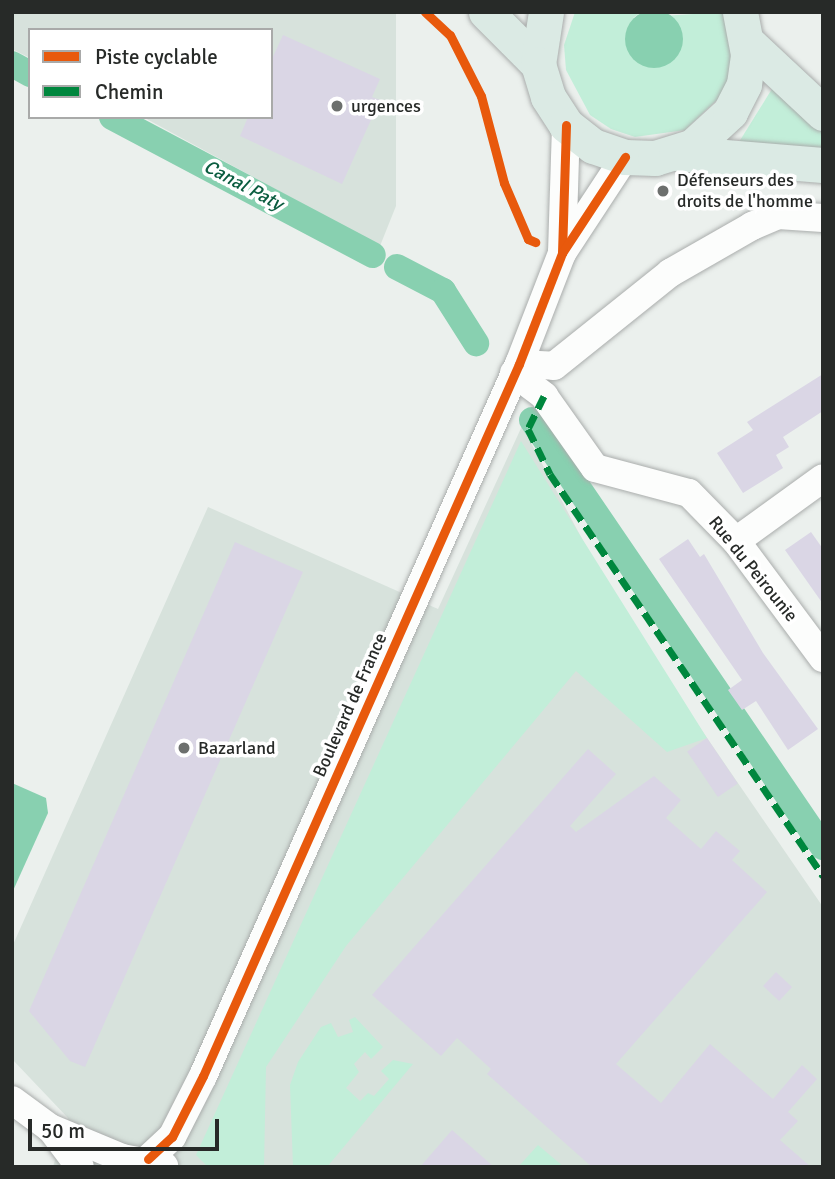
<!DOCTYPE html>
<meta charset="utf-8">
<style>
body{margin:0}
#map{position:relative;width:835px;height:1179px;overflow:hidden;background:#ebf0ed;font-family:Signika,sans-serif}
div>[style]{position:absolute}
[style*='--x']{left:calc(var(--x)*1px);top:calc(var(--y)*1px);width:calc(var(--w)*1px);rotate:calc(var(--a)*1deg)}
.built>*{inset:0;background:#d7e2dc}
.green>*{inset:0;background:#c2eed9}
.water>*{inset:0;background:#88d0b0}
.round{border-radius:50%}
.canal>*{height:26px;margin:-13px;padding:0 13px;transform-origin:13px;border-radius:13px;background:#88d0b0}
.building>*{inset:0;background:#dad6e5;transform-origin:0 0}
.roads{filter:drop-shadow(0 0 2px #aaadac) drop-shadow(0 0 2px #aaadac)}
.minor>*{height:28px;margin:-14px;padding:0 14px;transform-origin:14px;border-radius:14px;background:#fcfdfc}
.major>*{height:35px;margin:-17.5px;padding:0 17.5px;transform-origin:17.5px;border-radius:17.5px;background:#dbeae4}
.quiet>*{height:7px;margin-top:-3.5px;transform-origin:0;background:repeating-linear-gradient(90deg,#00873e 0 14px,transparent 0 21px)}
.cycleway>*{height:9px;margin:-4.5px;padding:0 4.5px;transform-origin:4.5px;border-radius:4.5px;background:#e8590c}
.dots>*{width:19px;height:19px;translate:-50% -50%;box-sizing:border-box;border:4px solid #fff;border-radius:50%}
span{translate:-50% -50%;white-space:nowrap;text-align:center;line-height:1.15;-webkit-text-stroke:7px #fff;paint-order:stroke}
.poi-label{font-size:18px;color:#272a28}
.left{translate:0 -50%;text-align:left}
.street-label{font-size:18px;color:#272a28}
.water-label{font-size:19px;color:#0b5d40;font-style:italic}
.frame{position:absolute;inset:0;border:14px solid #272a28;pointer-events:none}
.legend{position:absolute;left:28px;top:28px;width:245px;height:91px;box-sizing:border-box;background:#fff;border:2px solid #a9aaa9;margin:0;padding:9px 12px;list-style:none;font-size:21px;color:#272a28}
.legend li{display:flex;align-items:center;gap:14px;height:35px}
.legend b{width:35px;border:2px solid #a9aaa9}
.scale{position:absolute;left:28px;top:1119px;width:191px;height:32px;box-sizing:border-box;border:4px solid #272a28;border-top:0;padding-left:9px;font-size:21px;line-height:24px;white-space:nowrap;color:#272a28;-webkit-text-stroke:5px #fff;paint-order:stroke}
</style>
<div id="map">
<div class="built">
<div style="clip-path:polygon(12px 12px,396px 12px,396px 206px,380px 246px,143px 117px,271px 117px,271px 30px,30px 30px,30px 58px,12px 49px)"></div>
<div style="clip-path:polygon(522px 426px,622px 614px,823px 907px,823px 1167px,53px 1167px,68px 1118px,12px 1059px,12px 947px,208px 507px,438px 609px)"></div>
</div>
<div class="green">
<div style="clip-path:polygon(575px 12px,641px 12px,633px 18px,723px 12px,733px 68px,723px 94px,685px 130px,635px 137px,611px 129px,590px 115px,566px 70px,564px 45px)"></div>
<div style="clip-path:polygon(775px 84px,823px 122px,823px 152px,739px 142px)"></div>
<div style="clip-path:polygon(521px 441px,707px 738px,667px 752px,576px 671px,346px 946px,266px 1067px,264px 1167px,208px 1167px,196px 1155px)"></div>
<div style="clip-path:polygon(355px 1017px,383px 1047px,371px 1059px,365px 1052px,354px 1064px,359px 1072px,346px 1088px,360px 1101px,368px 1093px,374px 1096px,389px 1079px,381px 1071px,393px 1060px,413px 1064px,327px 1167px,293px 1167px,290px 1085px,298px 1062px,321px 1027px,331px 1023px,338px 1037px,353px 1032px,349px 1020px)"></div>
<div style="clip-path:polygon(538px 1145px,564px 1167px,518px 1167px)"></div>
</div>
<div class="water">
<div class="round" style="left:625px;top:10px;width:58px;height:58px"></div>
<div style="clip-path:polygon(12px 783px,46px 798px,48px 813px,12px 893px)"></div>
</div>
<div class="canal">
<div style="--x:12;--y:64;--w:21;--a:29"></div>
<div style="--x:112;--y:117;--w:295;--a:27.9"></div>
<div style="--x:397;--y:267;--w:52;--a:27.6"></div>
<div style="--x:443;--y:291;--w:62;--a:57.6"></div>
<div style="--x:532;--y:420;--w:517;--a:55.73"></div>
</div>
<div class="building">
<div style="clip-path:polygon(283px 35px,380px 79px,372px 97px,380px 100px,342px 184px,240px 136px,248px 117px,271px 117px,271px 61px)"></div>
<div style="clip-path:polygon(823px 374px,823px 411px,783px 437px,789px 447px,776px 455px,783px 468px,743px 493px,717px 453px,753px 430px,747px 422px)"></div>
<div style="clip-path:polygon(811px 532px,823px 549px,823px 604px,785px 550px)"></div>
<div style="clip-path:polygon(688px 539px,700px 557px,704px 554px,763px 653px,818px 729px,788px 750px,756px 701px,742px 710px,728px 690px,742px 680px,659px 559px)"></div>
<div style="clip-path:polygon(235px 542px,303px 572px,85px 1067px,70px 1061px,29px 1011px)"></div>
<div style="left:707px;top:738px;width:55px;height:24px;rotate:56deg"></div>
<div style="clip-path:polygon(588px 749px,616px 774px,570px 826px,576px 832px,654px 776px,681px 800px,666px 818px,701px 849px,716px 831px,740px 851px,732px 860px,767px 892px,616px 1064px,661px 1103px,710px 1044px,773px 1099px,802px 1065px,817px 1079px,788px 1112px,798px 1121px,780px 1140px,811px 1167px,592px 1167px,487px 1074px,491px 1069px,457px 1038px,441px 1056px,372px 995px)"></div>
<div style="left:776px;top:972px;width:22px;height:19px;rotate:43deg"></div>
<div style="clip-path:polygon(452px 1130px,494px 1167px,420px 1167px)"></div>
</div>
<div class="roads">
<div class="minor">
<div style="--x:562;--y:253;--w:128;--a:-88.2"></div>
<div style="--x:519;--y:364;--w:35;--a:3"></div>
<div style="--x:554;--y:366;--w:149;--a:-38.7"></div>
<div style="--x:670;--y:273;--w:95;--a:-29.8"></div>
<div style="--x:752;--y:226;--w:28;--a:-23"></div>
<div style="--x:778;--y:215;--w:45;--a:3.8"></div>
<div style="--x:514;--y:373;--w:38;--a:37"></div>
<div style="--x:544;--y:396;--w:88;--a:54.7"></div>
<div style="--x:595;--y:468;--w:97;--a:14.9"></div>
<div style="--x:689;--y:493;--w:67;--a:45.6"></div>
<div style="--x:736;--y:541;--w:146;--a:53.4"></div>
<div style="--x:736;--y:541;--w:107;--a:-35.9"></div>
<div style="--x:12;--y:1100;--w:47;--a:36.4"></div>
<div style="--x:50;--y:1128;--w:78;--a:22.6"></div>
<div style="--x:122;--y:1158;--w:43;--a:10.8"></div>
<div style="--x:52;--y:1130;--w:46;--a:52.9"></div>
<div style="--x:148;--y:1159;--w:33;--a:-43"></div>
<div style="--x:172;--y:1137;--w:68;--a:-63.1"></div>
<div style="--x:203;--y:1076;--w:779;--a:-66.07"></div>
<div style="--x:519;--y:364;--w:119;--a:-68.8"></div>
<div style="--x:562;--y:253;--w:115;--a:-56.7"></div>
</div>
<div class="major">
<div style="--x:486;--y:12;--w:74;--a:45"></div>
<div style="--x:546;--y:12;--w:53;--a:98.7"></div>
<div style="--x:538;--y:64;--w:34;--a:73"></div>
<div style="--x:548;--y:97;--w:33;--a:57"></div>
<div style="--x:566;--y:125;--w:34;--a:38"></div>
<div style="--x:593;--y:146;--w:34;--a:19"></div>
<div style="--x:625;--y:157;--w:30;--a:2"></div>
<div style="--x:655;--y:158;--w:39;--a:-17"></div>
<div style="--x:692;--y:147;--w:52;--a:-42.6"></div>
<div style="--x:730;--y:112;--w:31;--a:-63"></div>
<div style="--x:744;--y:84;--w:30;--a:-82"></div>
<div style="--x:748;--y:54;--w:43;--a:-100.8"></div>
<div style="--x:747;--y:42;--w:104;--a:43.1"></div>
<div style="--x:676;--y:153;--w:147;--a:4.7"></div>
</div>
</div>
<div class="quiet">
<div style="--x:544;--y:396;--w:37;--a:116"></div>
<div style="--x:528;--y:429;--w:50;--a:63.9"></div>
<div style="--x:550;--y:474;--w:486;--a:55.8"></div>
</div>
<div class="cycleway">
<div style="--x:425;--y:12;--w:34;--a:43"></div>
<div style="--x:450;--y:35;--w:68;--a:63.1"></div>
<div style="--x:481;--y:96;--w:90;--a:75.2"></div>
<div style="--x:504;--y:183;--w:61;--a:66.8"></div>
<div style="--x:528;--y:239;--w:8;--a:23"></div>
<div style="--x:562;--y:253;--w:128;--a:-88.2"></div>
<div style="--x:148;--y:1159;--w:33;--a:-43"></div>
<div style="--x:172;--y:1137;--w:68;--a:-63.1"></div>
<div style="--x:203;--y:1076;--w:779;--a:-66.07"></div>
<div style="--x:519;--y:364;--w:119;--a:-68.8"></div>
<div style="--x:562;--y:253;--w:115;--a:-56.7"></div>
</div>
<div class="dots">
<div style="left:337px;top:106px;background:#6c6f6d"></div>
<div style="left:663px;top:191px;background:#6c6f6d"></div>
<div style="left:184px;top:748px;background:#6c6f6d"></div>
</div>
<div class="poi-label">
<span class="left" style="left:351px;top:106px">urgences</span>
<span class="left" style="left:677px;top:191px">Défenseurs des<br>droits de l'homme</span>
<span class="left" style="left:198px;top:748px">Bazarland</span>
</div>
<div class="street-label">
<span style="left:753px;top:569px;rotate:51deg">Rue du Peirounie</span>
<span style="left:350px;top:705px;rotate:-66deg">Boulevard de France</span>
</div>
<div class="water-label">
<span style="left:243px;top:186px;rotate:28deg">Canal Paty</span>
</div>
<div class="frame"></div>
<ul class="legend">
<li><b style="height:9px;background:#e8590c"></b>Piste cyclable</li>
<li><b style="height:9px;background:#00873e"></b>Chemin</li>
</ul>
<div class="scale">50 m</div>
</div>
